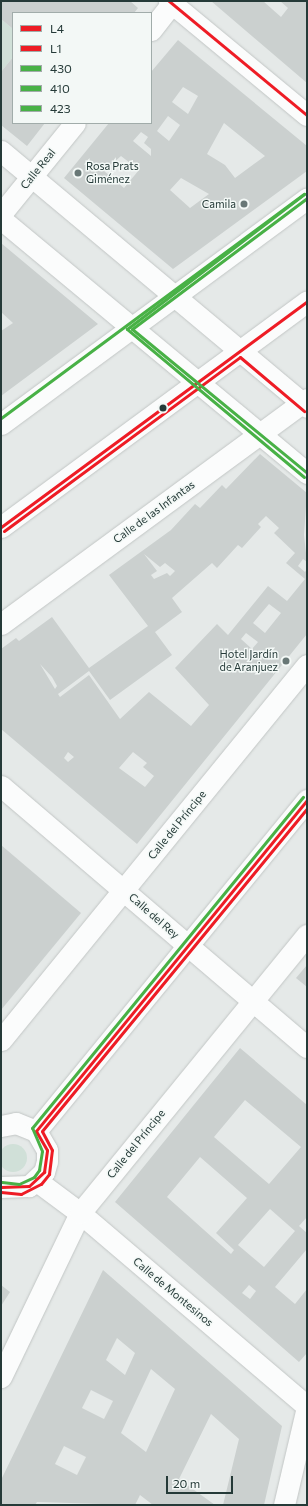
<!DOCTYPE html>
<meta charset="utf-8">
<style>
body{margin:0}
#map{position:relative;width:308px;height:1506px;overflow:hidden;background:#e5e9e8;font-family:Commissioner,sans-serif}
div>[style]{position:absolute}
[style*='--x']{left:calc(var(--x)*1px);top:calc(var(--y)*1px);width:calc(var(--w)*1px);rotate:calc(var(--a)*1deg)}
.green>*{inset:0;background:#d0e0d8}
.round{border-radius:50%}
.building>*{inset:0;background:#cbd0cf}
.roads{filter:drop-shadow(0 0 1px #c2c6c5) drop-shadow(0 0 1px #c2c6c5)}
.minor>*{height:21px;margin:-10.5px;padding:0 10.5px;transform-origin:10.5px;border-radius:10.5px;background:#fbfcfc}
.bus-1>*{height:3px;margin:-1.5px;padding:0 1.5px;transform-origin:1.5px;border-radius:1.5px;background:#ee1c25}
.bus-2>*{height:3px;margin:-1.5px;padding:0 1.5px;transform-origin:1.5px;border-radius:1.5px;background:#ee1c25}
.bus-3>*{height:3px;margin:-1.5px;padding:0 1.5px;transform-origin:1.5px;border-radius:1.5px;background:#48b146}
.bus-4>*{height:3px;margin:-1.5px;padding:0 1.5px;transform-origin:1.5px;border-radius:1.5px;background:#48b146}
.bus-5>*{height:3px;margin:-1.5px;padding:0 1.5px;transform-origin:1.5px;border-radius:1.5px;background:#48b146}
.dots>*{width:11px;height:11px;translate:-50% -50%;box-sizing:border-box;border:2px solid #f3f8f6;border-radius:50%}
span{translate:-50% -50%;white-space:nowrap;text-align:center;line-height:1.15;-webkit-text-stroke:3px #f3f8f6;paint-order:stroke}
.poi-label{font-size:11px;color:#253a38}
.left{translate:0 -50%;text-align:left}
.right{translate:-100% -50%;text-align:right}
.street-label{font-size:11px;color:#253a38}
.frame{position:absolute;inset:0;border:2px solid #253a38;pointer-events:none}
.legend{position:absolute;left:12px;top:12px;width:140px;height:112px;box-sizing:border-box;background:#f3f8f6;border:1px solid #a1acaa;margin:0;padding:5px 7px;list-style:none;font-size:12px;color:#253a38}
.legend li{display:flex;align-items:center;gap:8px;height:20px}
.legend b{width:20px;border:1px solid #a1acaa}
.scale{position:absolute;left:166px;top:1476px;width:67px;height:18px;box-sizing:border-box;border:2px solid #253a38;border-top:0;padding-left:5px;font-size:12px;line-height:14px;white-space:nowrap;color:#253a38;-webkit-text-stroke:3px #f3f8f6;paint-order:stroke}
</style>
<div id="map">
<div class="green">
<div style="clip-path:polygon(1px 19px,13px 29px,13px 57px,1px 72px)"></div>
<div class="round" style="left:-1px;top:1144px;width:28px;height:28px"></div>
</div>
<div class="building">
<div style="clip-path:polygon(1px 1px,130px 1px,138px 8px,134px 13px,13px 13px,13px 29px,1px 19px)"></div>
<div style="clip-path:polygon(211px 1px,263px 1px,281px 17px,288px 8px,280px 1px,307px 1px,307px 83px)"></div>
<div style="clip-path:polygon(evenodd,178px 40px,307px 146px,307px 171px,173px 269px,64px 178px,109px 123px,151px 123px,151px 72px,178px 40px,183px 87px,198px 96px,188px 114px,172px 102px,183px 87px,178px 40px,168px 116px,180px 125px,169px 141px,157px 131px,168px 116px,178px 40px,224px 123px,265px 156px,235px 178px,225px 165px,207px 154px,224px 123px,178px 40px,141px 132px,148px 137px,144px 143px,151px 149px,151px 156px,133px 141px,141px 132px,178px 40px,121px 156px,139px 170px,124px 188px,104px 171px,121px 156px,178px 40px,181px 178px,209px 194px,190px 208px,170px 190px,181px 178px)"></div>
<div style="clip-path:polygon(13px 57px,13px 123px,45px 123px,27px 146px,1px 125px,1px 72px)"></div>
<div style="clip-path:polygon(1px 243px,98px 324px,1px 396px,1px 331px,13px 323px,1px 312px)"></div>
<div style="clip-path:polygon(evenodd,260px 454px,307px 493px,304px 535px,307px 562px,303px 559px,298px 566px,305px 572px,307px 569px,307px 634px,137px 844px,1px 729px,1px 649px,16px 638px,19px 641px,52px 617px,89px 668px,148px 626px,109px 575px,171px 530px,195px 504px,200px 508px,222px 485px,226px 489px,260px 454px,266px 516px,279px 528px,274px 533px,295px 553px,286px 563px,305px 579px,287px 601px,268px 586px,228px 635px,217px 624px,175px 668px,209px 705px,191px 726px,149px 692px,120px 719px,89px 675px,60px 697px,58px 694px,89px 671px,110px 700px,172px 655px,155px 632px,182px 612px,172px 598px,212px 563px,217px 568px,238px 545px,242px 548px,261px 527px,258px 524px,266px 516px,260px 454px,144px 554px,160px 567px,165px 563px,175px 571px,170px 576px,167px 573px,154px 579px,151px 575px,157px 571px,144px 554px,260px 454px,269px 604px,281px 613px,265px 633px,253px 623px,269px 604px,260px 454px,246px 633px,258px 642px,252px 649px,241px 639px,246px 633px,260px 454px,40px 664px,52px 677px,57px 686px,55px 689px,40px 664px,260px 454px,68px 752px,74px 757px,68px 762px,64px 758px,68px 752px,260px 454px,133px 752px,147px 763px,143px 767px,154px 776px,145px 787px,119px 768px,133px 752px)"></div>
<div style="clip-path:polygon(1px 845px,81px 913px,1px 1010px)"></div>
<div style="clip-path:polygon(307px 965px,307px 987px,296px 978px)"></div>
<div style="clip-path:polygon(evenodd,240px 1048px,307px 1105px,307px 1217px,299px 1226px,307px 1233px,307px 1249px,275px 1287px,295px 1304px,307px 1289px,307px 1353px,299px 1362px,115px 1202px,240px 1048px,245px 1100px,301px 1147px,269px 1184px,214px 1137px,245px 1100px,240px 1048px,200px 1157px,247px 1198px,216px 1233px,234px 1250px,231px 1254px,167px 1197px,200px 1157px,240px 1048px,270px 1209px,295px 1231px,264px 1267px,238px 1245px,270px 1209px,240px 1048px,249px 1285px,256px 1291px,250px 1299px,242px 1293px,249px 1285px)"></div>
<div style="clip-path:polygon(evenodd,103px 1270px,282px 1426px,264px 1505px,223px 1505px,239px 1439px,211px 1414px,179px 1479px,215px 1505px,153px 1505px,140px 1495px,135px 1505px,37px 1502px,35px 1505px,1px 1505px,1px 1480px,103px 1270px,117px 1338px,135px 1353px,125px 1375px,106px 1360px,117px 1338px,103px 1270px,151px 1369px,175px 1389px,146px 1452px,121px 1433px,151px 1369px,103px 1270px,91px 1390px,113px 1401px,104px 1419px,82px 1408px,91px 1390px,103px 1270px,64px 1446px,86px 1457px,77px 1475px,55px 1464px,64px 1446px)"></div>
<div style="clip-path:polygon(1px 1285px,10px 1292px,1px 1306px)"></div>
</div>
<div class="roads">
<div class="minor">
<div style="--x:169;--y:1;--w:179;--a:39.6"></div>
<div style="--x:151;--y:30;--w:37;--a:-52"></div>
<div style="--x:1;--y:151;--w:399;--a:39.9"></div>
<div style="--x:1;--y:214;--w:117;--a:-50.9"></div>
<div style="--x:1;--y:219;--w:398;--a:39.7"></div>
<div style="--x:1;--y:424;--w:380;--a:-36.4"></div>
<div style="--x:1;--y:527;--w:380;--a:-36.4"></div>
<div style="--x:1;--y:624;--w:380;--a:-36.3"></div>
<div style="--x:1;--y:786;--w:402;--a:40.5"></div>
<div style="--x:1;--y:1040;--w:484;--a:-50.8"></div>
<div style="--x:1;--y:1126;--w:15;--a:-11"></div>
<div style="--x:16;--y:1123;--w:22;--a:22"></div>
<div style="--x:36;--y:1131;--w:22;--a:60"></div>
<div style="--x:47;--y:1150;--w:11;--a:90"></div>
<div style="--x:47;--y:1161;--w:11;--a:105"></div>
<div style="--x:44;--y:1172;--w:21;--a:137"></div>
<div style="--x:29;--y:1186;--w:28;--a:178"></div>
<div style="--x:36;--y:1131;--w:428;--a:-50.7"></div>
<div style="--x:37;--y:1181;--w:54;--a:36.7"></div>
<div style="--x:80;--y:1213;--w:298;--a:40.4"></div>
<div style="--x:1;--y:1377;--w:182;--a:-64.3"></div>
<div style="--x:80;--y:1213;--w:359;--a:-50.8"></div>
<div style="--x:284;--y:1505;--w:101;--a:-76.8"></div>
</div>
</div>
<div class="bus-1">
<div style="--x:169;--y:1;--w:179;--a:39.6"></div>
<div style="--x:1;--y:527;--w:380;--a:-36.4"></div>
<div style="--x:36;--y:1131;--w:428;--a:-50.7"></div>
<div style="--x:1;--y:1187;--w:28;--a:-2"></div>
<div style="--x:29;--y:1186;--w:21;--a:-43"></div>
<div style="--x:44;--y:1172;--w:22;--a:-82"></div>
<div style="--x:47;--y:1150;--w:22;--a:-120"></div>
</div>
<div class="bus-2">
<div style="--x:4;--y:531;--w:293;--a:-36.4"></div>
<div style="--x:240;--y:357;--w:84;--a:40.2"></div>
<div style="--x:1;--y:1192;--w:20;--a:6"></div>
<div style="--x:21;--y:1194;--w:22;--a:-27"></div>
<div style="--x:41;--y:1184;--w:13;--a:-51"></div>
<div style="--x:49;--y:1174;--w:24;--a:-83"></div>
<div style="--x:52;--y:1150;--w:21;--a:-118"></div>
<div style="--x:42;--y:1131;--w:418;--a:-50.6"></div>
</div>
<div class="bus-3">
<div style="--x:1;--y:418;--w:377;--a:-36.5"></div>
<div style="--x:2;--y:1182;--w:17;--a:7"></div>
<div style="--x:19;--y:1184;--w:17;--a:-25"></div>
<div style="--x:34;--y:1177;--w:9;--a:-54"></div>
<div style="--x:39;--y:1170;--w:19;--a:-81"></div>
<div style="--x:42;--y:1151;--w:25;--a:-113"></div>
<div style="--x:32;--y:1128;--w:428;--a:-50.7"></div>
</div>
<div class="bus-4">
<div style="--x:132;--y:329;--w:227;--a:39.4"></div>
<div style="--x:132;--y:329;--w:219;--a:-36.8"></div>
</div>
<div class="bus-5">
<div style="--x:304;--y:477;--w:231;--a:-140.1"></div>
<div style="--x:127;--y:329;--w:223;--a:-37.3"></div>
</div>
<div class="dots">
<div style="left:78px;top:173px;background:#687776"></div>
<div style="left:244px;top:204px;background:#687776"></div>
<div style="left:163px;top:408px;background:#253a38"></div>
<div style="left:286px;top:661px;background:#687776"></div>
</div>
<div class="poi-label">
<span class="left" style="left:86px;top:173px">Rosa Prats<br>Giménez</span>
<span class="right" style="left:236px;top:204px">Camila</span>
<span class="right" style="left:278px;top:661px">Hotel Jardín<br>de Aranjuez</span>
</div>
<div class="street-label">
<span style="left:38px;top:169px;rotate:-51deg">Calle Real</span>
<span style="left:154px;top:512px;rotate:-36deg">Calle de las Infantas</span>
<span style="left:177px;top:825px;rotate:-51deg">Calle del Príncipe</span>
<span style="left:154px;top:916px;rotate:41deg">Calle del Rey</span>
<span style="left:136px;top:1144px;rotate:-51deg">Calle del Príncipe</span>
<span style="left:173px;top:1292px;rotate:40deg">Calle de Montesinos</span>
</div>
<div class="frame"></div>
<ul class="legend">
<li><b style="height:5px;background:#ee1c25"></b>L4</li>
<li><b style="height:5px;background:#ee1c25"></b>L1</li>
<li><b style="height:5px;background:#48b146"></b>430</li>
<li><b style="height:5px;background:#48b146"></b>410</li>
<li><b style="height:5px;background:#48b146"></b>423</li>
</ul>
<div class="scale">20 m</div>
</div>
